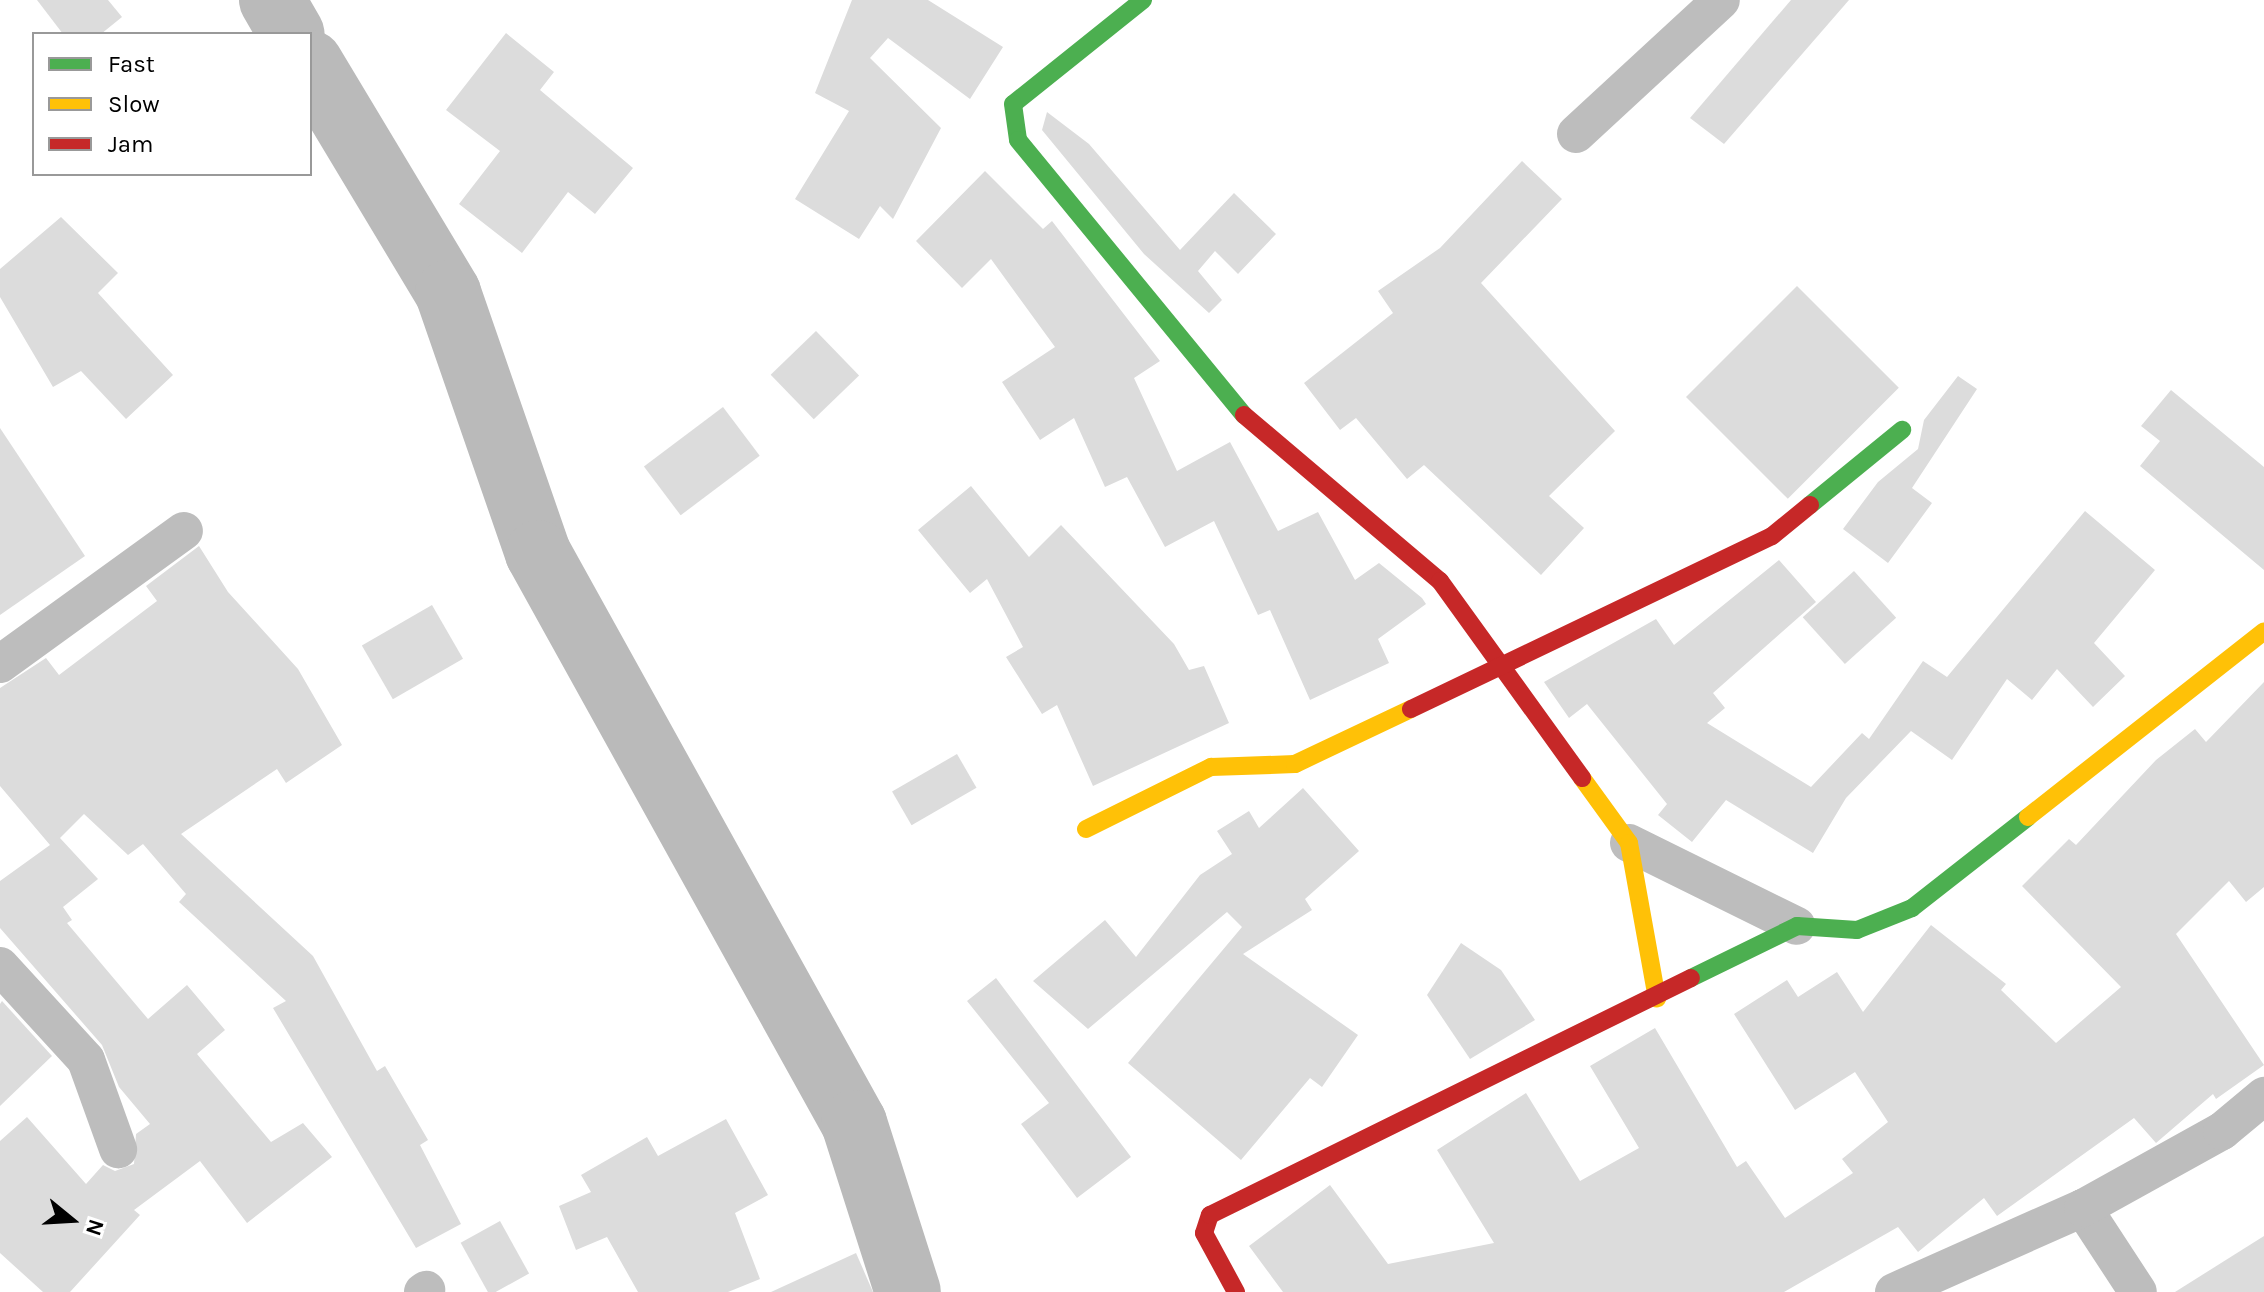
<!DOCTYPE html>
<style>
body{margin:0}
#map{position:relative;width:2264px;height:1292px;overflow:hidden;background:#fff;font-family:Karla,sans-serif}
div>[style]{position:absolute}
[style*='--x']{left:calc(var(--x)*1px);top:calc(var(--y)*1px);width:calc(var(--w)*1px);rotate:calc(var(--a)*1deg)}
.river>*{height:66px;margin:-33px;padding:0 33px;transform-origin:33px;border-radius:33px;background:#bababa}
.building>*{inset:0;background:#dcdcdc;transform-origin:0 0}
.street>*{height:38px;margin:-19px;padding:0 19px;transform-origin:19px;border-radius:19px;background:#bdbdbd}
.fast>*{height:18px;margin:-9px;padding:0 9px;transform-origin:9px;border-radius:9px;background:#4caf50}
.slow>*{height:18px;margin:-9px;padding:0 9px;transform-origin:9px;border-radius:9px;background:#ffc107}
.jam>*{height:18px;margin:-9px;padding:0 9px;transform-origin:9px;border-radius:9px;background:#c62828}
span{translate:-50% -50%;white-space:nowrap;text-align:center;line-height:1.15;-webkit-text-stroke:6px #fff;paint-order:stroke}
.legend{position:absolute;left:32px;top:32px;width:280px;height:144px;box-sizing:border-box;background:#fff;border:2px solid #999;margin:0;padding:10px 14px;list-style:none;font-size:24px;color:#000}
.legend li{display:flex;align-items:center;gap:16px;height:40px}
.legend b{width:40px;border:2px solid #999}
.north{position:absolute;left:32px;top:1180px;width:80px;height:80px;-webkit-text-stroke:6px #fff;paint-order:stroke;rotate:108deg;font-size:22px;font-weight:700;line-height:32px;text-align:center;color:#000}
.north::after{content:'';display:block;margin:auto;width:28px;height:36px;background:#000;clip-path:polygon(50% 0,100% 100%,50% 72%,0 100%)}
</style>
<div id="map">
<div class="river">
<div style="--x:272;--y:0;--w:39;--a:60"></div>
<div style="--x:310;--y:63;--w:268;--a:59"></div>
<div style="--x:448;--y:293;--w:275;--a:70.9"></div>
<div style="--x:538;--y:553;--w:652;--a:61"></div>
<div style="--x:854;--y:1123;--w:177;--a:72.3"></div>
</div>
<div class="building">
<div style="clip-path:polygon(37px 0,108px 0,122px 17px,101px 34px,63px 34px)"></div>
<div style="clip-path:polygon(852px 0,928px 0,1003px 47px,970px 99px,888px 38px,870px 58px,941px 128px,893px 219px,880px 206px,859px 239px,795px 199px,849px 111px,815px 93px)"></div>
<div style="clip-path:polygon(1791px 0,1849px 0,1724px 144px,1690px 118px)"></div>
<div style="clip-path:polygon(506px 33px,554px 72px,540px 90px,633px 168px,595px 214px,568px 192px,522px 253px,459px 204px,500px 151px,446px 110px)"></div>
<div style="clip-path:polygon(1047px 112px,1089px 144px,1180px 250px,1234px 193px,1276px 234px,1238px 274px,1215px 251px,1198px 271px,1222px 300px,1209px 313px,1144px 254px,1042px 130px)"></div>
<div style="clip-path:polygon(1522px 161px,1562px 199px,1481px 283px,1615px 431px,1549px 496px,1584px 528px,1541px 575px,1424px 465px,1407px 479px,1356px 418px,1340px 430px,1304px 383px,1393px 313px,1378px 291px,1440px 248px)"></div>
<div style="clip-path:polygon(985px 171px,1043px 229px,1052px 221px,1160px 361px,1134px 378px,1177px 471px,1230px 442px,1278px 531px,1318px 512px,1355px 580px,1379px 563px,1422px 598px,1426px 604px,1378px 639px,1389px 663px,1310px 700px,1270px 610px,1258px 615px,1214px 521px,1165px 547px,1127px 477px,1105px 487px,1074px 418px,1040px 440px,1002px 382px,1055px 347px,991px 259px,962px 288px,916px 241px)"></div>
<div style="clip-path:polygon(61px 217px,118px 273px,98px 293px,173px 375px,126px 419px,81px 371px,53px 387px,0 297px,0 269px)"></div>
<div style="left:1797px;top:286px;width:144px;height:157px;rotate:45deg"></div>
<div style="left:816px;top:331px;width:62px;height:63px;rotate:46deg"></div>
<div style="clip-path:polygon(1958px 376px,1977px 389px,1912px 488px,1932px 503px,1888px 563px,1843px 529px,1878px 482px,1918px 449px,1924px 420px)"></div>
<div style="clip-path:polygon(2171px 390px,2264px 467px,2264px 570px,2140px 466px,2160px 441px,2141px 426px)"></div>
<div style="left:723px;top:407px;width:61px;height:99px;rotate:53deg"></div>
<div style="clip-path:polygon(0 428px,85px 556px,0 615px)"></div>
<div style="clip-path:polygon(971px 486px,1029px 557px,1061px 525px,1174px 644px,1189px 670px,1204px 666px,1229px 723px,1093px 786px,1057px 705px,1042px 714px,1006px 657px,1023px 647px,987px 579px,970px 593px,918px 530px)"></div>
<div style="clip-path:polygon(2085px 511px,2155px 570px,2094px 643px,2125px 676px,2093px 707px,2057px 669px,2032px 700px,2007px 679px,1952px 760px,1911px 731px,1846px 798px,1813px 853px,1726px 800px,1692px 842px,1658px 815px,1667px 804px,1587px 704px,1569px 718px,1544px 682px,1656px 619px,1674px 645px,1779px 560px,1816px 602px,1713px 693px,1725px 708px,1707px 723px,1811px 787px,1862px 733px,1869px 739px,1923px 661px,1947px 677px)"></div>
<div style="clip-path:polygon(199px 546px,228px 592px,298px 669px,342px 745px,286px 783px,277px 769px,181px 834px,313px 956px,377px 1071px,385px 1066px,428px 1140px,420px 1145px,461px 1224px,416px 1248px,273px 1008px,286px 1001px,179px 902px,186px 894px,143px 844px,128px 855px,84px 814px,60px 838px,98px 879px,63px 907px,72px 920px,67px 923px,148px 1019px,187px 985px,225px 1030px,197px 1054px,271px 1142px,303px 1123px,332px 1157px,247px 1223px,200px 1161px,134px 1210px,140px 1215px,70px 1292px,43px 1292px,0 1253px,0 1141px,27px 1117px,86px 1184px,103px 1165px,115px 1171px,134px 1164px,136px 1134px,150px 1124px,119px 1087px,102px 1045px,0 928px,0 881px,50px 845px,0 786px,0 688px,46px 658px,59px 675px,157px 601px,146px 586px)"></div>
<div style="left:1854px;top:571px;width:63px;height:69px;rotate:48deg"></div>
<div style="left:432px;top:605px;width:62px;height:81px;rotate:60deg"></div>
<div style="clip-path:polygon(2264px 682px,2264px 887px,2246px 902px,2229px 881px,2176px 934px,2264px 1065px,2216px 1099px,2213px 1094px,2156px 1143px,2134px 1118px,1997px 1216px,1984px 1198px,1918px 1252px,1898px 1227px,1784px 1292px,1283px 1292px,1249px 1246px,1330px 1185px,1388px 1264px,1494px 1243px,1437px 1150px,1526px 1093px,1580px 1181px,1639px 1148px,1590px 1066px,1655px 1028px,1737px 1167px,1746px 1161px,1785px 1218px,1853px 1173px,1842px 1159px,1888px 1122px,1855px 1072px,1795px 1110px,1734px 1014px,1787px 980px,1798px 997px,1837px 972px,1863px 1012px,1931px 925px,2006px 984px,2001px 990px,2056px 1043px,2121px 987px,2022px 886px,2069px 839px,2076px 845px,2156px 760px,2195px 729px,2206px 742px)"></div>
<div style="left:957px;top:754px;width:39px;height:75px;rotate:60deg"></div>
<div style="clip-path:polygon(1303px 788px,1359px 851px,1305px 899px,1312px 910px,1243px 954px,1358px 1035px,1322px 1087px,1310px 1078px,1241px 1160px,1128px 1063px,1242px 927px,1227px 912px,1088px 1029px,1033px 981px,1105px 920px,1136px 957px,1200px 875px,1232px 854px,1217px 831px,1249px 811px,1259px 828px)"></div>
<div style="clip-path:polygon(1461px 943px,1501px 970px,1535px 1020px,1470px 1059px,1427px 995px)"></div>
<div style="clip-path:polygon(996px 978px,1131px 1157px,1077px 1198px,1021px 1124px,1049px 1103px,967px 1001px)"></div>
<div style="clip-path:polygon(2px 1001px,52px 1056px,0 1106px,0 1004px)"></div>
<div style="clip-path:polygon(726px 1119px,768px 1195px,735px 1213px,760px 1279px,728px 1292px,638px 1292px,607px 1237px,576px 1250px,559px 1206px,591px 1192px,581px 1175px,647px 1137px,658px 1156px)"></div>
<div style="left:500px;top:1221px;width:60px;height:45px;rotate:61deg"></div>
<div style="clip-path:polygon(2264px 1236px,2264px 1292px,2175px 1292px)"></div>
<div style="clip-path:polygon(856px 1253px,873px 1292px,771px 1292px)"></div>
</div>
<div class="street">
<div style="--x:1576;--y:134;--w:197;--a:-42.7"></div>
<div style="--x:0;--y:664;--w:227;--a:-35.9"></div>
<div style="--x:1629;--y:843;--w:187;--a:26.3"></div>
<div style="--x:0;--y:966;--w:127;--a:47.5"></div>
<div style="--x:86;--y:1060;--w:95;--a:70.2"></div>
<div style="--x:2083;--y:1208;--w:100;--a:56.8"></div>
<div style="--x:423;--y:1292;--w:4;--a:-34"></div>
<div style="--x:1894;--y:1292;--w:207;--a:-24"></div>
<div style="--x:2083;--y:1208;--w:159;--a:-29"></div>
<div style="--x:2222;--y:1131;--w:55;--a:-39.8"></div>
</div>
<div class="fast">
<div style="--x:1143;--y:0;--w:166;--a:141.3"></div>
<div style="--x:1013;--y:104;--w:36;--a:82"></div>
<div style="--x:1018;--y:140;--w:356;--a:50.6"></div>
<div style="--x:1810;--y:505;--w:119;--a:-39.2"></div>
<div style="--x:1691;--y:978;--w:118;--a:-26.1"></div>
<div style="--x:1797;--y:926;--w:60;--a:3.8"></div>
<div style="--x:1857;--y:930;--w:59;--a:-21.8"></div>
<div style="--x:1912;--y:908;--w:147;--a:-38.1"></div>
</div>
<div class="slow">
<div style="--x:1582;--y:778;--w:80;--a:54.1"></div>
<div style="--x:1629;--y:843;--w:158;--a:79.8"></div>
<div style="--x:2028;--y:817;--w:300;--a:-38.2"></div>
<div style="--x:1086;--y:829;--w:140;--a:-26.4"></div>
<div style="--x:1211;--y:767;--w:84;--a:-2"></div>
<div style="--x:1295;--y:764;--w:128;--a:-25.4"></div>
</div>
<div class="jam">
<div style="--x:1244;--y:415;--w:257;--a:40.3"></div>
<div style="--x:1440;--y:581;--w:243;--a:54.2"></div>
<div style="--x:1411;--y:709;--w:400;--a:-25.6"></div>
<div style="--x:1772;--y:536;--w:49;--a:-39.2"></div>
<div style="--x:1236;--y:1292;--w:67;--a:-118.5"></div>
<div style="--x:1204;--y:1233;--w:19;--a:-72"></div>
<div style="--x:1210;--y:1215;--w:536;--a:-26.23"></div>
</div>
<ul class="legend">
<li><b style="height:10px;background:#4caf50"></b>Fast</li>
<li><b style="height:10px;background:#ffc107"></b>Slow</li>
<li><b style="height:10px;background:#c62828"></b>Jam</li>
</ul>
<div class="north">N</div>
</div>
